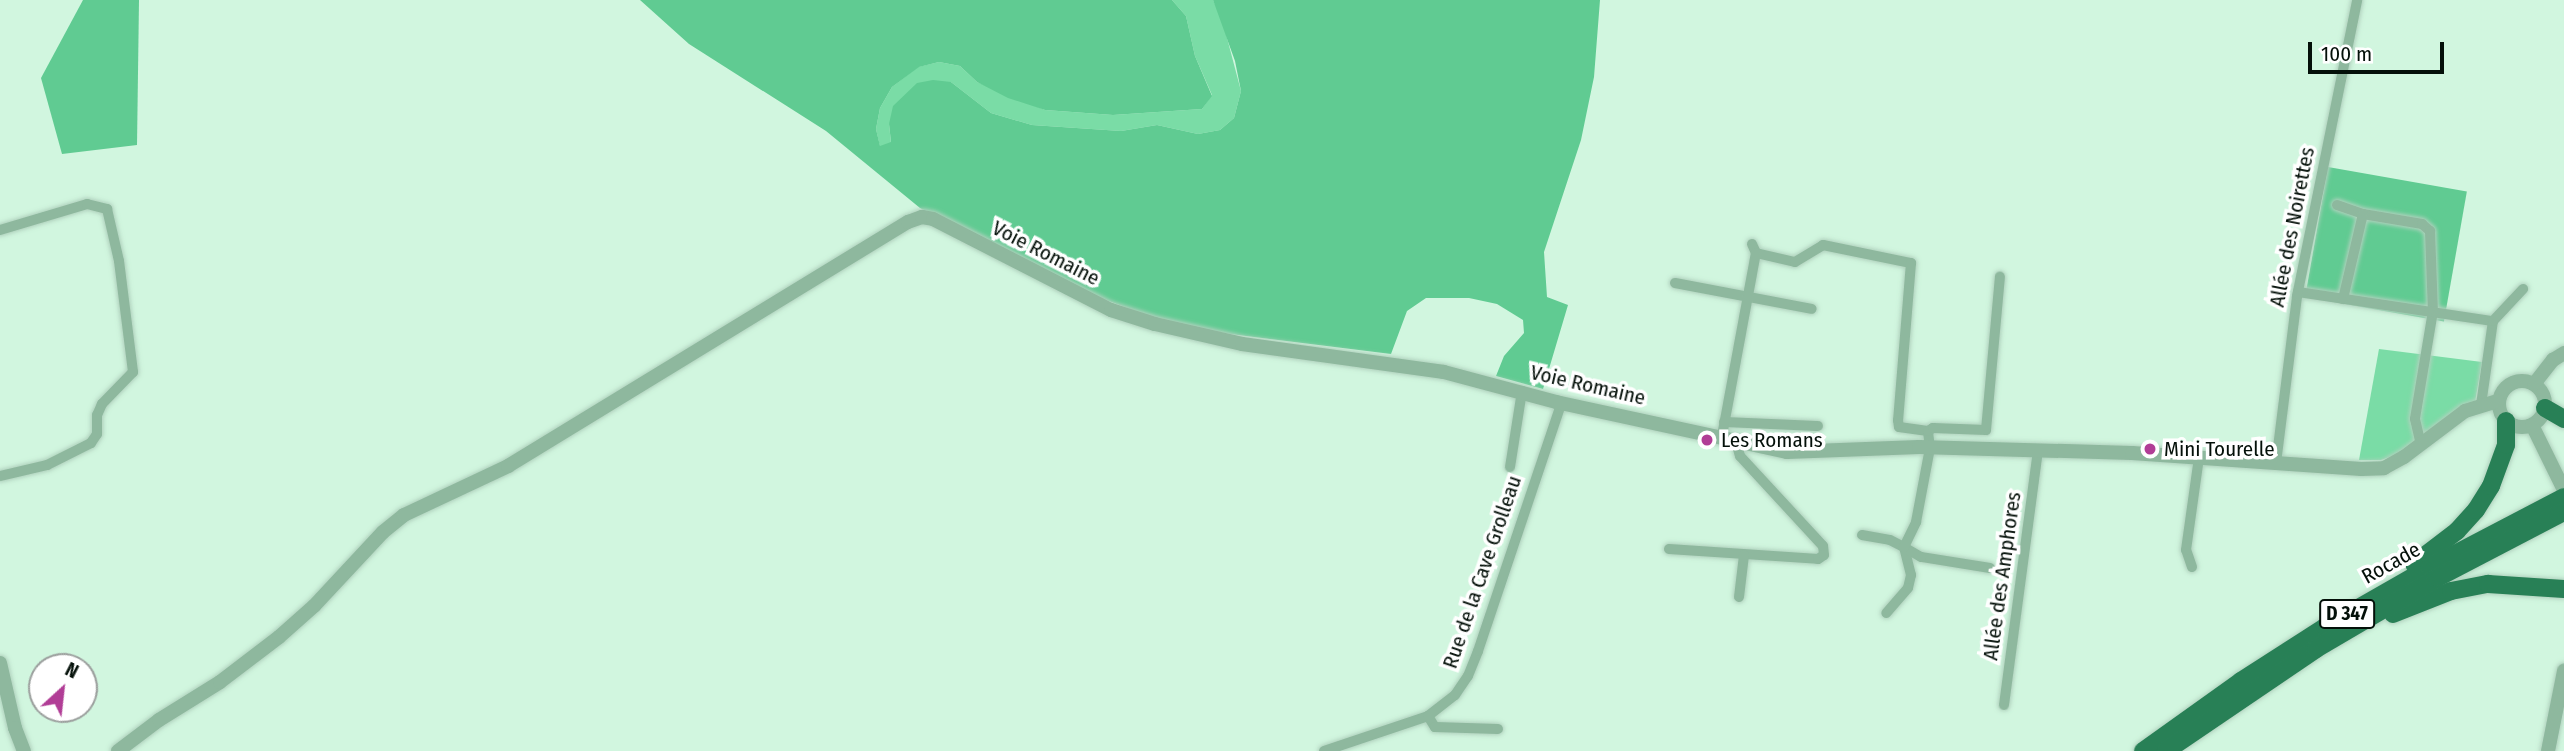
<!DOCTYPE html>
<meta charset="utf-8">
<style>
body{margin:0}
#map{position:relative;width:2564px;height:751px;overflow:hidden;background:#d1f6df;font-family:"Fira Sans Condensed",sans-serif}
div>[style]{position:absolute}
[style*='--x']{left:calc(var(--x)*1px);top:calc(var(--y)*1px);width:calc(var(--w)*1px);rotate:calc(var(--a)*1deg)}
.green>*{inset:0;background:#7adca6}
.forest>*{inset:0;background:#60cb92;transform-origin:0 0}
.roads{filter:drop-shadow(0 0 2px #b0d1bd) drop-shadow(0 0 2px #b0d1bd)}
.minor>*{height:10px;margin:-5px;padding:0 5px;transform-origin:5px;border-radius:5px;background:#8eb89e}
.tertiary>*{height:14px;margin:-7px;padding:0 7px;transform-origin:7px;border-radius:7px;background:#8eb89e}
.tertiary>.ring{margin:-7px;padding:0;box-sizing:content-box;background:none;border:14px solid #8eb89e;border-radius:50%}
.trunk>*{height:18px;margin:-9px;padding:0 9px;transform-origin:9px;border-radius:9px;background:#288056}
.dots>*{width:19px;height:19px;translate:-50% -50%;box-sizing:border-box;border:4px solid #fff;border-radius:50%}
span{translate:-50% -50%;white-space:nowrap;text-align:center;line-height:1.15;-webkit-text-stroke:7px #fff;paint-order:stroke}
.shield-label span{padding:2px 5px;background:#fff;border:2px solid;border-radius:5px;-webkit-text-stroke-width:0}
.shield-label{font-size:19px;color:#041009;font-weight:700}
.street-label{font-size:21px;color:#041009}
.poi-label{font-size:21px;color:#041009}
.left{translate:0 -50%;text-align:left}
.north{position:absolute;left:28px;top:653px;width:70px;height:70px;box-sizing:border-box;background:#fff;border:2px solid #9b9f9d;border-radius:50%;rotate:27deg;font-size:19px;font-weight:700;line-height:28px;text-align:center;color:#041009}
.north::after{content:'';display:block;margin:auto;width:24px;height:32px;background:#b13d96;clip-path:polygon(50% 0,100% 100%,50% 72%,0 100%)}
.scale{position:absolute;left:2308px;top:42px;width:136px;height:32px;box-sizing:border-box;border:4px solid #041009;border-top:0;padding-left:9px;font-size:21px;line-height:24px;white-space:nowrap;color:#041009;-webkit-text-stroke:5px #fff;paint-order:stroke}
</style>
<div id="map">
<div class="green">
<div style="clip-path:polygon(1172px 0,1213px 0,1222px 19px,1241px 91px,1234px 118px,1220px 130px,1198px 134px,1157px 125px,1121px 131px,1032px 125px,991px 113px,951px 82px,889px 124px,891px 143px,880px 147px,876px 129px,880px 108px,892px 87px,918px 67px,939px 62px,960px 66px,977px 82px,1045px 110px,1113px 115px,1202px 109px,1212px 95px,1195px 56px,1186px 16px)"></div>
<div style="clip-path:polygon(2379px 349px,2482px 362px,2475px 402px,2405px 452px,2381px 460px,2359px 460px)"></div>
</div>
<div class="forest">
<div style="clip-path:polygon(83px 0,139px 0,137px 145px,62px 154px,41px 78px)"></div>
<div style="clip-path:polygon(640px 0,1172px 0,1186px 16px,1195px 56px,1212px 96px,1202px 109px,1113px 115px,1045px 110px,1008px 98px,977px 82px,960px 66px,939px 62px,919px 67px,892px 87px,880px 108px,876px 129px,880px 146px,891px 142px,889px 124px,893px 106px,917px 83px,933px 80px,951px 82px,991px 113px,1032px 125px,1121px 131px,1157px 125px,1198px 134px,1220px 130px,1234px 118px,1241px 91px,1235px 61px,1213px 0,1600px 0,1594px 77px,1581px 140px,1544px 252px,1547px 297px,1568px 305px,1543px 389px,1496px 376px,1504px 356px,1524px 333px,1523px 320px,1497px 304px,1469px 298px,1426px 298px,1407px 311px,1391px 354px,1230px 334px,1168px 323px,1084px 292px,920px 208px,826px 131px,689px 44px)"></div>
<div style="left:2328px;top:167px;width:141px;height:132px;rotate:10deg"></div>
</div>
<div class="roads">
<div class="minor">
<div style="--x:2337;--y:205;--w:28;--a:19"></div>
<div style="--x:2363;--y:214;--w:60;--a:9.6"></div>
<div style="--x:2422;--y:224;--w:11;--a:41"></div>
<div style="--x:2430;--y:231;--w:80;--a:87.9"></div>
<div style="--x:2433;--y:311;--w:109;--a:99.5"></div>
<div style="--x:2415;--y:419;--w:26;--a:77"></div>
<div style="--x:0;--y:230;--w:91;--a:-16.6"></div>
<div style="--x:87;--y:204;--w:21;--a:14"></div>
<div style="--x:107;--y:209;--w:53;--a:77"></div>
<div style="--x:119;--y:261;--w:112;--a:82.8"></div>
<div style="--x:133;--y:372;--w:45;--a:134.1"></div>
<div style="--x:102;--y:404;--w:12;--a:114"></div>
<div style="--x:97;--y:415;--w:19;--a:90"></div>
<div style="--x:97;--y:434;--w:11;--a:124"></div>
<div style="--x:91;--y:443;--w:49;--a:153.4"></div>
<div style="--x:47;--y:465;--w:48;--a:166.8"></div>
<div style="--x:1752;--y:244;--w:10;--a:66"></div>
<div style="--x:1756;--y:253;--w:40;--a:13"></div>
<div style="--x:1795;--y:262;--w:33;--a:-31"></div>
<div style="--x:1823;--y:245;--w:90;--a:11.6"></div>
<div style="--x:1911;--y:263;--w:158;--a:94.7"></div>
<div style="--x:1898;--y:420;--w:7;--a:82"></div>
<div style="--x:1899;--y:427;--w:29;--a:8"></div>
<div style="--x:1675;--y:283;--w:139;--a:10.7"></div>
<div style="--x:2298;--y:292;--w:197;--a:8.5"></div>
<div style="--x:2343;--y:299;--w:87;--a:-76.8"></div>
<div style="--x:2481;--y:405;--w:85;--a:-81.9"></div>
<div style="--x:2493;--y:321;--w:44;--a:-46.8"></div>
<div style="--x:1724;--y:422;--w:94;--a:2.4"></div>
<div style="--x:1722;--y:436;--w:186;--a:-79.5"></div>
<div style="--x:2276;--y:463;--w:168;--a:-82.8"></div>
<div style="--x:2297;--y:296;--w:302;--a:-78.5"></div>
<div style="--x:1510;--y:467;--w:77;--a:-81"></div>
<div style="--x:1862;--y:535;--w:28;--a:10"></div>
<div style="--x:1890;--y:540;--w:16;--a:27"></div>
<div style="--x:1904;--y:547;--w:29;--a:76"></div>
<div style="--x:1911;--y:575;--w:13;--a:103"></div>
<div style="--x:1908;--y:588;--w:33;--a:131"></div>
<div style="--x:1669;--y:549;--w:149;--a:3.8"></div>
<div style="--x:1818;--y:559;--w:7;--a:-34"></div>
<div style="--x:1824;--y:555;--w:9;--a:-96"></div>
<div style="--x:1823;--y:546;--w:122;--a:-132.7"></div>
<div style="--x:1740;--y:456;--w:18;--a:-106"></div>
<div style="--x:2192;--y:567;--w:18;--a:-109"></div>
<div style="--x:2186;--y:550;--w:93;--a:-82"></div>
<div style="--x:1990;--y:568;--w:70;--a:-170.9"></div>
<div style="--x:1921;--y:557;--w:20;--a:-150"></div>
<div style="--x:1904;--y:547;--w:28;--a:-64"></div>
<div style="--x:1916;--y:522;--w:75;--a:-79.3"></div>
<div style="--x:1930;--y:448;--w:17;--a:-97"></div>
<div style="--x:1928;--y:431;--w:6;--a:-31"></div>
<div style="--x:1933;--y:428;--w:53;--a:2.2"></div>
<div style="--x:1986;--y:430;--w:154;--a:-84.8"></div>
<div style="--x:1739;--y:597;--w:42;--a:-83.2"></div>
<div style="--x:2004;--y:705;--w:256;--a:-82.4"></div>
<div style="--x:1428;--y:716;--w:13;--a:58"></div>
<div style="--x:1435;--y:727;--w:63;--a:1.8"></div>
<div style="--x:1324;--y:751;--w:110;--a:-18.6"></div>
<div style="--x:1428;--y:716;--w:34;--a:-38"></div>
<div style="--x:1455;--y:695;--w:23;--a:-56"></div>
<div style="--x:1468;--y:676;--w:27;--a:-68"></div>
<div style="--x:1478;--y:651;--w:263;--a:-71.4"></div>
</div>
<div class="tertiary">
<div class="ring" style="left:2499px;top:381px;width:32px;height:32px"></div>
<div style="--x:2534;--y:384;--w:31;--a:-52"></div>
<div style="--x:2553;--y:360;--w:13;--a:-32"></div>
<div style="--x:2532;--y:425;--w:72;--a:63.8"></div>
<div style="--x:0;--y:663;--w:67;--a:77"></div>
<div style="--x:15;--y:728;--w:25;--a:69"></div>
<div style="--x:118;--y:751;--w:51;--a:-37.1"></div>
<div style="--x:159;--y:720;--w:72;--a:-31.9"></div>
<div style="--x:220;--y:682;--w:74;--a:-37.3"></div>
<div style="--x:279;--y:637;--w:47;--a:-41.5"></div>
<div style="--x:314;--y:606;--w:101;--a:-47"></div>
<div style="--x:383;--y:532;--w:27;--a:-39"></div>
<div style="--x:404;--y:515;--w:115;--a:-25.2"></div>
<div style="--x:508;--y:466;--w:469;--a:-31.4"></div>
<div style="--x:908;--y:222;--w:15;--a:-20"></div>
<div style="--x:922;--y:217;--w:11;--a:10"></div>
<div style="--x:933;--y:219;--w:200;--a:27.1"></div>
<div style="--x:1111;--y:310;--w:46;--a:17.7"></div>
<div style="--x:1155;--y:324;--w:89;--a:12.9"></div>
<div style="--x:1242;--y:344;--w:204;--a:7.9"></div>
<div style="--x:1444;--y:372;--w:116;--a:15"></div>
<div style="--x:1556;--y:402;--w:236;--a:12.2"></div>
<div style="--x:1787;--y:452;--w:132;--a:-2.2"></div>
<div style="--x:1919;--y:447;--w:213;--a:1.6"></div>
<div style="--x:2132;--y:453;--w:230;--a:4"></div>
<div style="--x:2361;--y:469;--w:23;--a:-2"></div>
<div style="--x:2384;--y:468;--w:23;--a:-29"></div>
<div style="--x:2404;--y:457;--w:76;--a:-37"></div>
<div style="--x:2465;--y:411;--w:34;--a:-17"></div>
<div style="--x:2548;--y:751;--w:82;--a:-78.7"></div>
</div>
<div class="trunk">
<div style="--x:2545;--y:408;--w:22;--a:30"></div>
<div style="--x:2414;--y:564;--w:54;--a:-37.5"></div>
<div style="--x:2457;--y:531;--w:28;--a:-48"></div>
<div style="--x:2476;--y:510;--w:28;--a:-58"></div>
<div style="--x:2491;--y:486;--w:44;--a:-69.9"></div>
<div style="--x:2506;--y:445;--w:24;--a:-90"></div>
<div style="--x:2393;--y:614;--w:62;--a:-21.6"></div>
<div style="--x:2451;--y:591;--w:38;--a:-11"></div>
<div style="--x:2488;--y:584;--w:76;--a:3.8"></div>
<div style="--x:2143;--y:751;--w:120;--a:-35.5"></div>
<div style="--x:2241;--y:681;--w:100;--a:-32.7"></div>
<div style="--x:2325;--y:627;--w:121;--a:-29.7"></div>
<div style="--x:2430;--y:567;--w:151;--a:-27.6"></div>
<div style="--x:2166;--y:751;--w:181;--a:-34.2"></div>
<div style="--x:2316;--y:649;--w:140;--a:-30.4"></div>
<div style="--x:2437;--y:578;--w:143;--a:-27.5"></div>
</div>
</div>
<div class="dots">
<div style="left:1707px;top:440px;background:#b13d96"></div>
<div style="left:2150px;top:449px;background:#b13d96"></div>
</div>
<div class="shield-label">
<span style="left:2347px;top:614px">D 347</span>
</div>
<div class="street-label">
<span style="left:2292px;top:227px;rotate:-79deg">Allée des Noirettes</span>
<span style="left:1046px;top:253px;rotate:27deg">Voie Romaine</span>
<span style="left:1588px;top:385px;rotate:13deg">Voie Romaine</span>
<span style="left:2391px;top:563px;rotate:-29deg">Rocade</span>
<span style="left:1482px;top:572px;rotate:-71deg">Rue de la Cave Grolleau</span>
<span style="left:2002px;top:576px;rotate:-82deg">Allée des Amphores</span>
</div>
<div class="poi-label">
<span class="left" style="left:1721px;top:440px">Les Romans</span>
<span class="left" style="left:2164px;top:449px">Mini Tourelle</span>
</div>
<div class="north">N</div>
<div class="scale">100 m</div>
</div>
